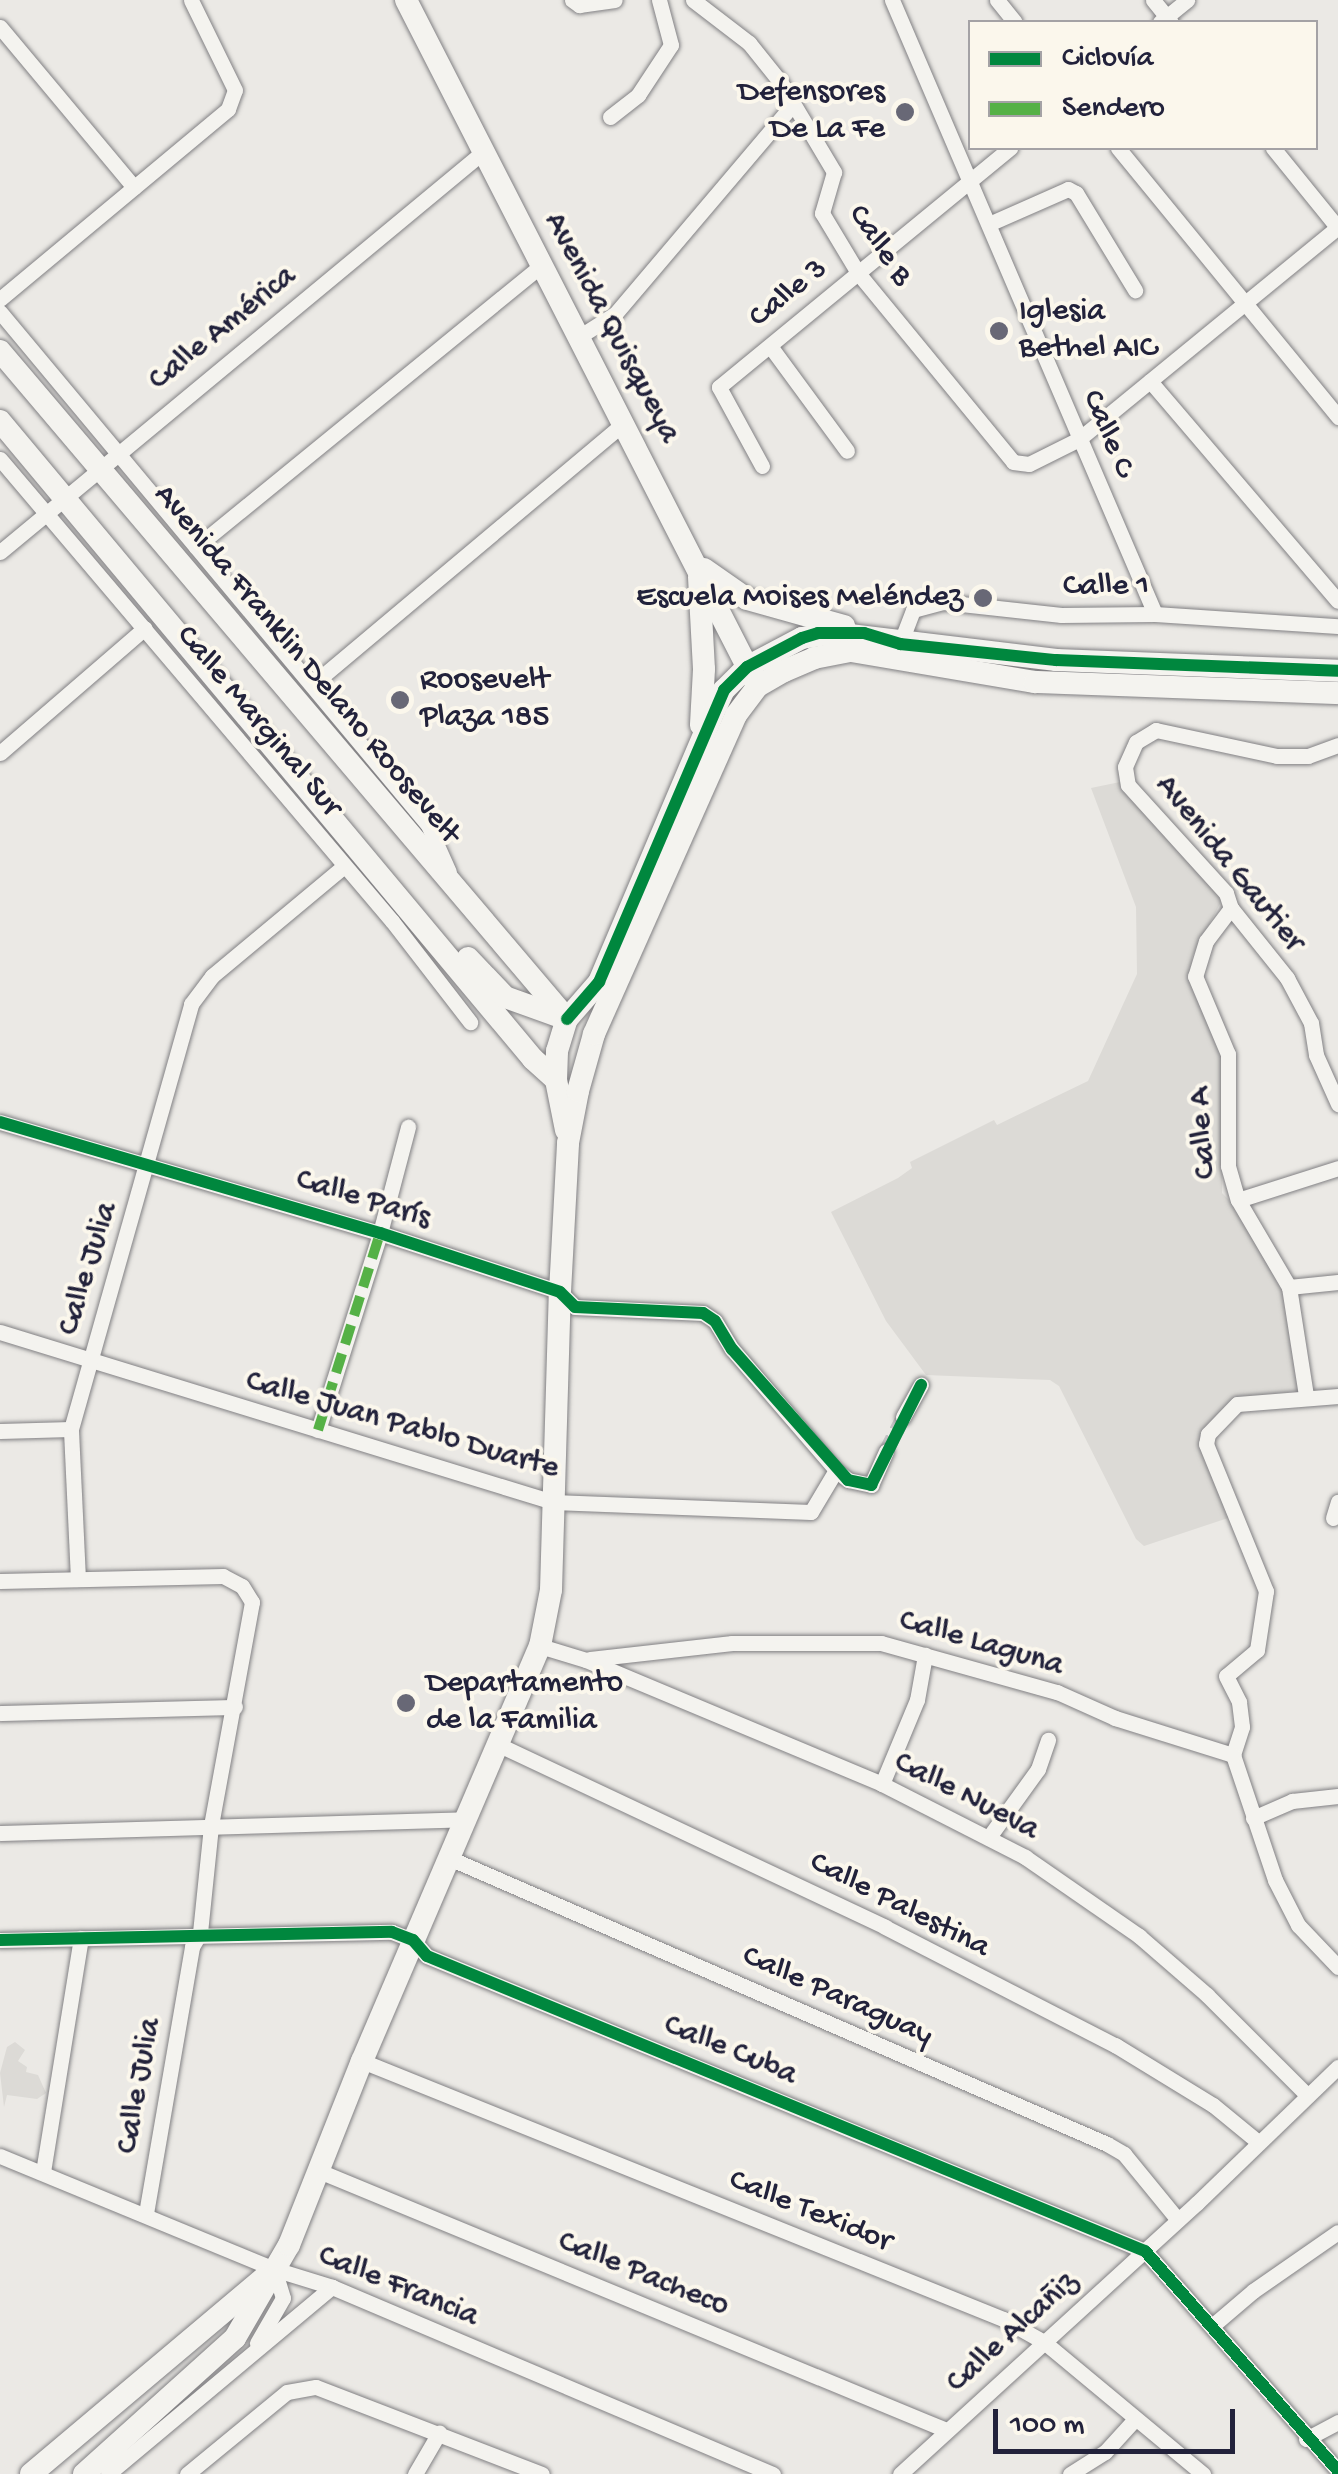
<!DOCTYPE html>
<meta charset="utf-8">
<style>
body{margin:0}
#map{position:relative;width:1338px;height:2474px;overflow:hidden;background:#ebe9e5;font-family:"Gochi Hand",sans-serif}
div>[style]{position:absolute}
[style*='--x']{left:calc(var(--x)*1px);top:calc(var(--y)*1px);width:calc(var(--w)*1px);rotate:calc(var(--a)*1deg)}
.green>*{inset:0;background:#dcdad6}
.street-tunnel>*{height:15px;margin-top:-7.5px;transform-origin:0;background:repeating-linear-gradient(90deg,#c3c1c3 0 15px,transparent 0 23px)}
.roads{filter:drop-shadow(0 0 2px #818083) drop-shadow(0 0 2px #818083)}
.street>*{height:15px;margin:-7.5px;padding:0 7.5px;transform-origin:7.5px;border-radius:7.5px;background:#f4f3ef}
.secondary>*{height:22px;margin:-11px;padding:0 11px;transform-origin:11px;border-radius:11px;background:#f4f3ef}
.quiet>*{height:10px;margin-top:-5px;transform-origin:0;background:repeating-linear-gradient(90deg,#55b146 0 20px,transparent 0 30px)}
.cycleway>*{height:12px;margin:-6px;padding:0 6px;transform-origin:6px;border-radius:6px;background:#00873e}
.dots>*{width:28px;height:28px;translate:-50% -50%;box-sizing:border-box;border:5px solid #fbf7ec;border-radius:50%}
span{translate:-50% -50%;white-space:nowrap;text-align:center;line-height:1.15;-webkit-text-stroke:8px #fbf7ec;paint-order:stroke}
.poi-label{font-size:32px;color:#22223b}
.right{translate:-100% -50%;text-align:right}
.left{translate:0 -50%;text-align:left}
.street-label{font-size:32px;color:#22223b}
.legend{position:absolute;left:968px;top:20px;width:350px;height:130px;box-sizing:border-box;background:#fbf7ec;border:2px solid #a4a2a5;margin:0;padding:12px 18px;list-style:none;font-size:30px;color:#22223b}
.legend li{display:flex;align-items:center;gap:20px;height:50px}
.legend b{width:50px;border:2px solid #a4a2a5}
.scale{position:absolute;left:993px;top:2409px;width:242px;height:45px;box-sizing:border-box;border:5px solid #22223b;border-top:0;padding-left:12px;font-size:30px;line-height:35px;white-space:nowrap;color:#22223b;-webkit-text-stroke:8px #fbf7ec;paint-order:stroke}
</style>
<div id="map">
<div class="green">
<div style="clip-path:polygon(1120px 782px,1220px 893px,1222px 900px,1192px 957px,1192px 984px,1224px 1052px,1222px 1193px,1238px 1209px,1286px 1283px,1302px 1390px,1236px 1400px,1201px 1437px,1231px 1517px,1144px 1546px,1136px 1539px,1059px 1386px,1050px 1380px,926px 1375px,886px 1321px,831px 1212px,898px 1178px,912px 1168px,910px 1162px,994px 1120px,997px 1125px,1088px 1081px,1137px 974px,1136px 907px,1091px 788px)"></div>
<div style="clip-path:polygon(15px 2042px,25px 2050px,18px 2061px,27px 2067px,26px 2072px,38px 2075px,46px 2093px,37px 2099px,7px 2095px,4px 2107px,0 2073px,7px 2047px)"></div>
</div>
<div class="street-tunnel">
<div style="--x:886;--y:1451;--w:38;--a:-63"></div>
</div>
<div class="roads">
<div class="street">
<div style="--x:572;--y:0;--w:9;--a:36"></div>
<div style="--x:579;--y:5;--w:36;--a:-8"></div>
<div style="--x:693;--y:0;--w:71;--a:37.5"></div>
<div style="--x:749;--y:43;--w:51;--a:51.3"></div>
<div style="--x:781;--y:83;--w:104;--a:59.2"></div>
<div style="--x:834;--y:172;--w:43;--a:106.3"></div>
<div style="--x:822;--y:213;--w:70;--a:59"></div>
<div style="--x:858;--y:273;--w:244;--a:50.6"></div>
<div style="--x:1013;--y:462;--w:16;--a:7"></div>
<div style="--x:1029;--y:464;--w:56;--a:-26.6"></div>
<div style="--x:1079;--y:439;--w:335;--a:-39.3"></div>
<div style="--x:892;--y:0;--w:668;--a:66.81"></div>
<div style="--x:997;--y:0;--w:28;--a:51"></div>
<div style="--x:1153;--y:0;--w:28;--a:51"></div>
<div style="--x:1160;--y:22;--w:35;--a:-39"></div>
<div style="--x:0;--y:27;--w:209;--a:50.1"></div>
<div style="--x:610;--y:117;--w:36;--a:-38"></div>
<div style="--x:638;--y:95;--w:60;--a:-56.6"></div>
<div style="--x:671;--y:45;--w:47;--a:-104.9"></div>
<div style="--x:1118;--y:148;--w:348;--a:50.7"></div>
<div style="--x:1273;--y:148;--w:103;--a:50.9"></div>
<div style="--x:991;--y:223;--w:84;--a:-23.8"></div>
<div style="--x:1068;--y:189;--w:9;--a:27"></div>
<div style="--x:1076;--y:193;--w:114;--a:58.7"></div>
<div style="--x:0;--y:299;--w:297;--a:-39.8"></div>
<div style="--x:228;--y:109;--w:20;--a:-70"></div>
<div style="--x:235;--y:90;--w:100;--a:-116.1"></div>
<div style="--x:0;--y:312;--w:668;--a:50.16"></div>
<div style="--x:428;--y:825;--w:51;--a:65.9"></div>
<div style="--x:577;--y:338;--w:45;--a:-32.3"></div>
<div style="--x:615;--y:314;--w:274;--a:-49.7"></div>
<div style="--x:770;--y:346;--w:130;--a:53.7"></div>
<div style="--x:1150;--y:381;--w:289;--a:49.5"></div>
<div style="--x:0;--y:459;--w:606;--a:49.69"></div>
<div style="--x:392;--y:921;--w:128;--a:52.3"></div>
<div style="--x:762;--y:466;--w:90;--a:-118.6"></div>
<div style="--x:719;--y:387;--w:377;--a:-39.4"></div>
<div style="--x:196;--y:547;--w:445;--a:-39.2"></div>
<div style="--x:0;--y:552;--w:627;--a:-39.63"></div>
<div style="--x:900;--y:644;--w:36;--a:-69"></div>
<div style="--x:913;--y:610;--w:31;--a:-15"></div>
<div style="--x:943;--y:602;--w:119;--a:6.3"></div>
<div style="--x:1061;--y:615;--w:94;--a:-0.6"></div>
<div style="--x:1155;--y:614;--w:183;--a:3.8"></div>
<div style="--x:313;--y:684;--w:406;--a:-40"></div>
<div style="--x:1338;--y:745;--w:32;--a:160"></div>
<div style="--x:1308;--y:756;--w:31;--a:180"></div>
<div style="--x:1277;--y:756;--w:124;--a:-167.9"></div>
<div style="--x:1156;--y:730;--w:23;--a:149"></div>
<div style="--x:1136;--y:742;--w:27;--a:114"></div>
<div style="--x:1125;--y:767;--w:18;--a:81"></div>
<div style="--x:1128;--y:785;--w:146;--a:47.8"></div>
<div style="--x:1226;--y:893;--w:16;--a:72"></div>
<div style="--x:1231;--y:908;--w:90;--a:51.3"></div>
<div style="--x:1287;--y:978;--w:51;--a:61.9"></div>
<div style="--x:1311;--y:1023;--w:32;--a:81"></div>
<div style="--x:1316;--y:1055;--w:54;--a:65.8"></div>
<div style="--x:0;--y:753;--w:191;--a:-40.8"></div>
<div style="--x:1231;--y:908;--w:41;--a:127.1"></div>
<div style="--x:1206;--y:941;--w:37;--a:107"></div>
<div style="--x:1195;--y:976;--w:85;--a:67.1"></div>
<div style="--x:1228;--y:1054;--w:112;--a:90"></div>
<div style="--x:1228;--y:1166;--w:35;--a:74"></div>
<div style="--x:1238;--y:1200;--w:101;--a:59.6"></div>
<div style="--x:1289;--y:1287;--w:109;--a:81.1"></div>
<div style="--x:0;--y:1122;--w:396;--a:16.3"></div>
<div style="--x:380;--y:1233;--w:189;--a:18.1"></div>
<div style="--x:560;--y:1292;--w:21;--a:45"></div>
<div style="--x:575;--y:1307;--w:128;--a:2.7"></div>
<div style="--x:703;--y:1313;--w:14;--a:34"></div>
<div style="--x:715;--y:1321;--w:33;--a:59"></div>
<div style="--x:732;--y:1349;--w:160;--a:49.3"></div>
<div style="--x:836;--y:1470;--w:16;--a:40"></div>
<div style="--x:848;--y:1480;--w:24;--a:12"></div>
<div style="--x:871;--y:1485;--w:37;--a:-66"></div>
<div style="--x:1238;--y:1200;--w:105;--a:-17.7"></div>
<div style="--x:1289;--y:1287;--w:49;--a:-5.8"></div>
<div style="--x:0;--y:1332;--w:579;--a:17.09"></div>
<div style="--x:553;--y:1502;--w:258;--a:2.2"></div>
<div style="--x:811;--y:1512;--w:49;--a:-59.2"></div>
<div style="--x:1338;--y:1396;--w:101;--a:175.5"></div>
<div style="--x:1237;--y:1404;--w:42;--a:134"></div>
<div style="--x:1208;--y:1434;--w:10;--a:101"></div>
<div style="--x:1206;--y:1444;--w:159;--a:67.8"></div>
<div style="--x:1266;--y:1591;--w:60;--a:98.7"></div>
<div style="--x:1257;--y:1650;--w:40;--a:140"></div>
<div style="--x:1226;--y:1676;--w:29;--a:63"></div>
<div style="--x:1239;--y:1702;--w:25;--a:83"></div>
<div style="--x:1242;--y:1727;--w:29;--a:108"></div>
<div style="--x:1233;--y:1755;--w:132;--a:71.4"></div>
<div style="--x:1275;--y:1880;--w:51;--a:62.9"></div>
<div style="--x:1298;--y:1925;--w:58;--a:46.4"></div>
<div style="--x:903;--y:1417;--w:37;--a:-61"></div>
<div style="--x:318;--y:1430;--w:207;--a:-72.5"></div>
<div style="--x:380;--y:1233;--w:110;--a:-75.2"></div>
<div style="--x:0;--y:1431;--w:71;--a:-1.6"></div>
<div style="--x:1333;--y:1518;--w:17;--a:-73"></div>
<div style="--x:78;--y:1579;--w:150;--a:-92.7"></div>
<div style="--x:71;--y:1429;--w:442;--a:-74.2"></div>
<div style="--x:191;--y:1004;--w:35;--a:-53"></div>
<div style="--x:212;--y:976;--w:170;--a:-39.8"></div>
<div style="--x:0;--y:1581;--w:223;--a:-1.3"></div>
<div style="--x:223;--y:1576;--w:21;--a:28"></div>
<div style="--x:242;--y:1586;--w:19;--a:58"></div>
<div style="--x:252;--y:1602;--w:228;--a:100.4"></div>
<div style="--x:211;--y:1826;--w:108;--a:95.9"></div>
<div style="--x:200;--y:1933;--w:16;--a:120"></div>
<div style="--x:192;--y:1947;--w:271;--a:99.8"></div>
<div style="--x:540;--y:1646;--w:48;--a:16.9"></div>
<div style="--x:586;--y:1660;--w:321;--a:22.7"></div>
<div style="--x:882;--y:1784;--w:161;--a:27"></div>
<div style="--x:1025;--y:1857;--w:139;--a:34.7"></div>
<div style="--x:1139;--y:1936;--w:90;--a:40.9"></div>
<div style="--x:1207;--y:1995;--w:141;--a:45"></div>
<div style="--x:590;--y:1659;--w:143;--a:-6.4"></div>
<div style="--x:732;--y:1643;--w:149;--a:0"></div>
<div style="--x:881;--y:1643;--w:183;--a:15.6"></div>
<div style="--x:1057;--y:1692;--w:64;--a:24.1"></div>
<div style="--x:1115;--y:1718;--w:124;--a:17.4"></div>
<div style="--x:0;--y:1713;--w:235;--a:-1.5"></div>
<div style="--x:499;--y:1745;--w:427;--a:25.2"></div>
<div style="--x:885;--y:1927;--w:259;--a:27.2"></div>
<div style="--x:1115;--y:2045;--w:115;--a:31.5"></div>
<div style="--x:1213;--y:2105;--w:58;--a:39.4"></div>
<div style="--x:882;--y:1784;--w:91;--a:-67.4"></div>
<div style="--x:917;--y:1700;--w:46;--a:-79.9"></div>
<div style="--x:1253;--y:1818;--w:43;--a:-23.6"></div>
<div style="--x:1292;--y:1801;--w:46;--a:-6.2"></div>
<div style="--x:0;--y:1833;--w:467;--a:-1.7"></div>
<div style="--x:989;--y:1837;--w:84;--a:-54.2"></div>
<div style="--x:1038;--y:1769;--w:31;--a:-71"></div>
<div style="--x:449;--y:1858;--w:717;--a:23.49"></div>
<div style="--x:1107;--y:2144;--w:20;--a:30"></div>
<div style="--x:1124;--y:2154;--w:85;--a:50.7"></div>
<div style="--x:0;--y:1940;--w:392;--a:-1.2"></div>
<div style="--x:392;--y:1932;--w:22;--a:21"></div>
<div style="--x:413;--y:1940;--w:21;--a:49"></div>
<div style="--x:427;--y:1956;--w:776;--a:22.34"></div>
<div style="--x:1145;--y:2251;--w:293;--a:48.7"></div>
<div style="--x:362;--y:2061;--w:691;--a:21.92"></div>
<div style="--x:1003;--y:2319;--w:47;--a:29.3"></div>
<div style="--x:1044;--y:2342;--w:207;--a:39.7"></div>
<div style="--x:0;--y:2156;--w:296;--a:22.4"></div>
<div style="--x:274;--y:2269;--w:61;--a:17.2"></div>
<div style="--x:332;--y:2287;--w:479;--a:23"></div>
<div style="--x:319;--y:2171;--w:678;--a:22.44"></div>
<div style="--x:43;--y:2172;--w:237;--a:-80.8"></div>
<div style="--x:1212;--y:2326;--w:54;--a:-40.5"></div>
<div style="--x:1253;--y:2291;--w:103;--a:-34.8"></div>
<div style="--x:257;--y:2343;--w:52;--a:-60"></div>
<div style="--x:283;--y:2298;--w:30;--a:-107"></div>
<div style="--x:1306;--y:2439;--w:36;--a:-28"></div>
<div style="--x:108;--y:2474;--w:292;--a:-39.9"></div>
<div style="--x:187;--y:2474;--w:129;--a:-39.4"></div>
<div style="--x:287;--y:2392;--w:29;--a:-10"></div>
<div style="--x:316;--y:2387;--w:242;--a:21.1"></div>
<div style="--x:415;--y:2474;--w:48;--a:-59.7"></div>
<div style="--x:900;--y:2474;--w:402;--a:-42.4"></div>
<div style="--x:1197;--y:2203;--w:196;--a:-44"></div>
<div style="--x:1070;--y:2474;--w:41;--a:-32.2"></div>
<div style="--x:1105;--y:2452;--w:45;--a:-47.7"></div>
</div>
<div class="secondary">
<div style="--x:406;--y:0;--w:762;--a:62.9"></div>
<div style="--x:0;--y:351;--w:876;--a:49.68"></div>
<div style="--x:0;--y:421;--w:831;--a:50.12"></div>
<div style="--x:533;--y:1059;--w:31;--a:42"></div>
<div style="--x:704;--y:569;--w:52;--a:34.9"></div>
<div style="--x:747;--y:599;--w:101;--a:15.6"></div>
<div style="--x:699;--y:577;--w:92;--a:86.9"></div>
<div style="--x:704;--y:669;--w:56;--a:93.1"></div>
<div style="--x:468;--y:958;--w:54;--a:46.5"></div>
<div style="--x:505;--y:997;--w:65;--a:19.8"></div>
<div style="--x:566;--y:1130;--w:51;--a:-101.3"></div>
<div style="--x:556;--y:1080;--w:29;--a:-88"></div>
<div style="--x:557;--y:1051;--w:34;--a:-73"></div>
<div style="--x:567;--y:1019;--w:49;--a:-49.1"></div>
<div style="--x:599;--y:982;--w:294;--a:-67"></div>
<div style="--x:714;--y:711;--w:23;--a:-65"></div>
<div style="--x:724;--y:690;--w:33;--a:-45"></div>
<div style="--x:747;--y:667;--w:62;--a:-27.8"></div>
<div style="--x:802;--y:638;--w:31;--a:-9"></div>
<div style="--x:833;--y:633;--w:225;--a:6.9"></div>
<div style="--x:1056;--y:660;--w:282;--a:2.2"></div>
<div style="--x:31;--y:2474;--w:304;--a:-40.1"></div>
<div style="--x:84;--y:2474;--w:203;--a:-42"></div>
<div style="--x:235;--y:2338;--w:108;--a:-59.9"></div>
<div style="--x:289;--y:2245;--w:198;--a:-68.4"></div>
<div style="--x:362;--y:2061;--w:452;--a:-66.8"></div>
<div style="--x:540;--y:1646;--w:57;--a:-78.9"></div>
<div style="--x:551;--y:1590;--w:298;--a:-88.3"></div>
<div style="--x:560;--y:1292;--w:149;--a:-86.9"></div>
<div style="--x:568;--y:1143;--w:53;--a:-79.1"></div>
<div style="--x:578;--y:1091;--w:59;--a:-74.3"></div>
<div style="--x:594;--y:1034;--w:349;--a:-66"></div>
<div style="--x:736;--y:715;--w:36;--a:-53"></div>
<div style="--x:758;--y:686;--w:30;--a:-30"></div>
<div style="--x:784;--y:671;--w:33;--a:-23"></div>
<div style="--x:814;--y:658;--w:38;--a:-11"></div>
<div style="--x:851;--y:651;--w:187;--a:9.6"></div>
<div style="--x:1035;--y:682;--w:303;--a:2.1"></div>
</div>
</div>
<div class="quiet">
<div style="--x:318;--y:1430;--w:207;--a:-72.5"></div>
</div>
<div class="cycleway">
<div style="--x:567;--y:1019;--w:49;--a:-49.1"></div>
<div style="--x:599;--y:982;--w:318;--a:-66.8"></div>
<div style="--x:724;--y:690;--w:33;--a:-45"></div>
<div style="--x:747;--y:667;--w:62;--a:-27.8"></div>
<div style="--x:802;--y:638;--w:17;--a:-17"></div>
<div style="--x:818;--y:633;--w:46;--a:0"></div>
<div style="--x:864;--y:633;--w:38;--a:17"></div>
<div style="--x:900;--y:644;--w:157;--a:5.9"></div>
<div style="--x:1056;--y:660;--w:282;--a:2.2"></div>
<div style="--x:0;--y:1122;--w:396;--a:16.3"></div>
<div style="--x:380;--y:1233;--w:189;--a:18.1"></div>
<div style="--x:560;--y:1292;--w:21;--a:45"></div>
<div style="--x:575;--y:1307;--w:128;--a:2.7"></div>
<div style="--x:703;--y:1313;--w:14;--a:34"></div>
<div style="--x:715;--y:1321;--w:33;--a:59"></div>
<div style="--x:732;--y:1349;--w:175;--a:48.5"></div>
<div style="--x:848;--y:1480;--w:24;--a:12"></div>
<div style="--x:871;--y:1485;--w:112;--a:-63.4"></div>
<div style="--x:0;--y:1940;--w:392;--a:-1.2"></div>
<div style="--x:392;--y:1932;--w:22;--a:21"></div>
<div style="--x:413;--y:1940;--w:21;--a:49"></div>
<div style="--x:427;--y:1956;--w:776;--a:22.34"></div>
<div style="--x:1145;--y:2251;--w:293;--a:48.7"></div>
</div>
<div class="dots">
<div style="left:905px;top:112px;background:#686876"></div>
<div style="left:999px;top:331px;background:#686876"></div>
<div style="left:983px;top:598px;background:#686876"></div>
<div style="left:400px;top:700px;background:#686876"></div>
<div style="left:406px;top:1703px;background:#686876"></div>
</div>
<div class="poi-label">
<span class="right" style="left:885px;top:112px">Defensores<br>De La Fe</span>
<span class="left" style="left:1019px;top:331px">Iglesia<br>Bethel AIC</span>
<span class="right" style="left:963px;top:598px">Escuela Moises Meléndez</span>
<span class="left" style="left:420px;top:700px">Roosevelt<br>Plaza 185</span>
<span class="left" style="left:426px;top:1703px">Departamento<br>de la Familia</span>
</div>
<div class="street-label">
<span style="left:879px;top:246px;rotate:56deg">Calle B</span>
<span style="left:789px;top:294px;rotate:-39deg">Calle 3</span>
<span style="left:611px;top:328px;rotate:62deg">Avenida Quisqueya</span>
<span style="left:223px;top:329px;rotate:-39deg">Calle América</span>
<span style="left:1107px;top:434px;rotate:67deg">Calle C</span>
<span style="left:1106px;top:587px">Calle 1</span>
<span style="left:306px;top:665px;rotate:50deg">Avenida Franklin Delano Roosevelt</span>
<span style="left:258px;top:722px;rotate:50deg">Calle Marginal Sur</span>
<span style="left:1229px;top:864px;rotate:51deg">Avenida Gautier</span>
<span style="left:1204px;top:1133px;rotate:-94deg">Calle A</span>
<span style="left:363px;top:1200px;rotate:17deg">Calle París</span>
<span style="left:89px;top:1269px;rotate:-73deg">Calle Julia</span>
<span style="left:402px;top:1426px;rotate:16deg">Calle Juan Pablo Duarte</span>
<span style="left:981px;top:1644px;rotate:16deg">Calle Laguna</span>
<span style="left:966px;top:1797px;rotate:27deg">Calle Nueva</span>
<span style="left:899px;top:1906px;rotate:27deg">Calle Palestina</span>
<span style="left:837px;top:1997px;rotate:24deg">Calle Paraguay</span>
<span style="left:730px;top:2051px;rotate:22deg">Calle Cuba</span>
<span style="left:140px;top:2086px;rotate:-80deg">Calle Julia</span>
<span style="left:810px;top:2212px;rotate:22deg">Calle Texidor</span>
<span style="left:643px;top:2275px;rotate:22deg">Calle Pacheco</span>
<span style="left:398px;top:2287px;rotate:22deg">Calle Francia</span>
<span style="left:1013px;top:2333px;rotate:-42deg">Calle Alcañiz</span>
</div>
<ul class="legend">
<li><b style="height:12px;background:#00873e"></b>Ciclovía</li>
<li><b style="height:12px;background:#55b146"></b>Sendero</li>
</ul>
<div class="scale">100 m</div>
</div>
